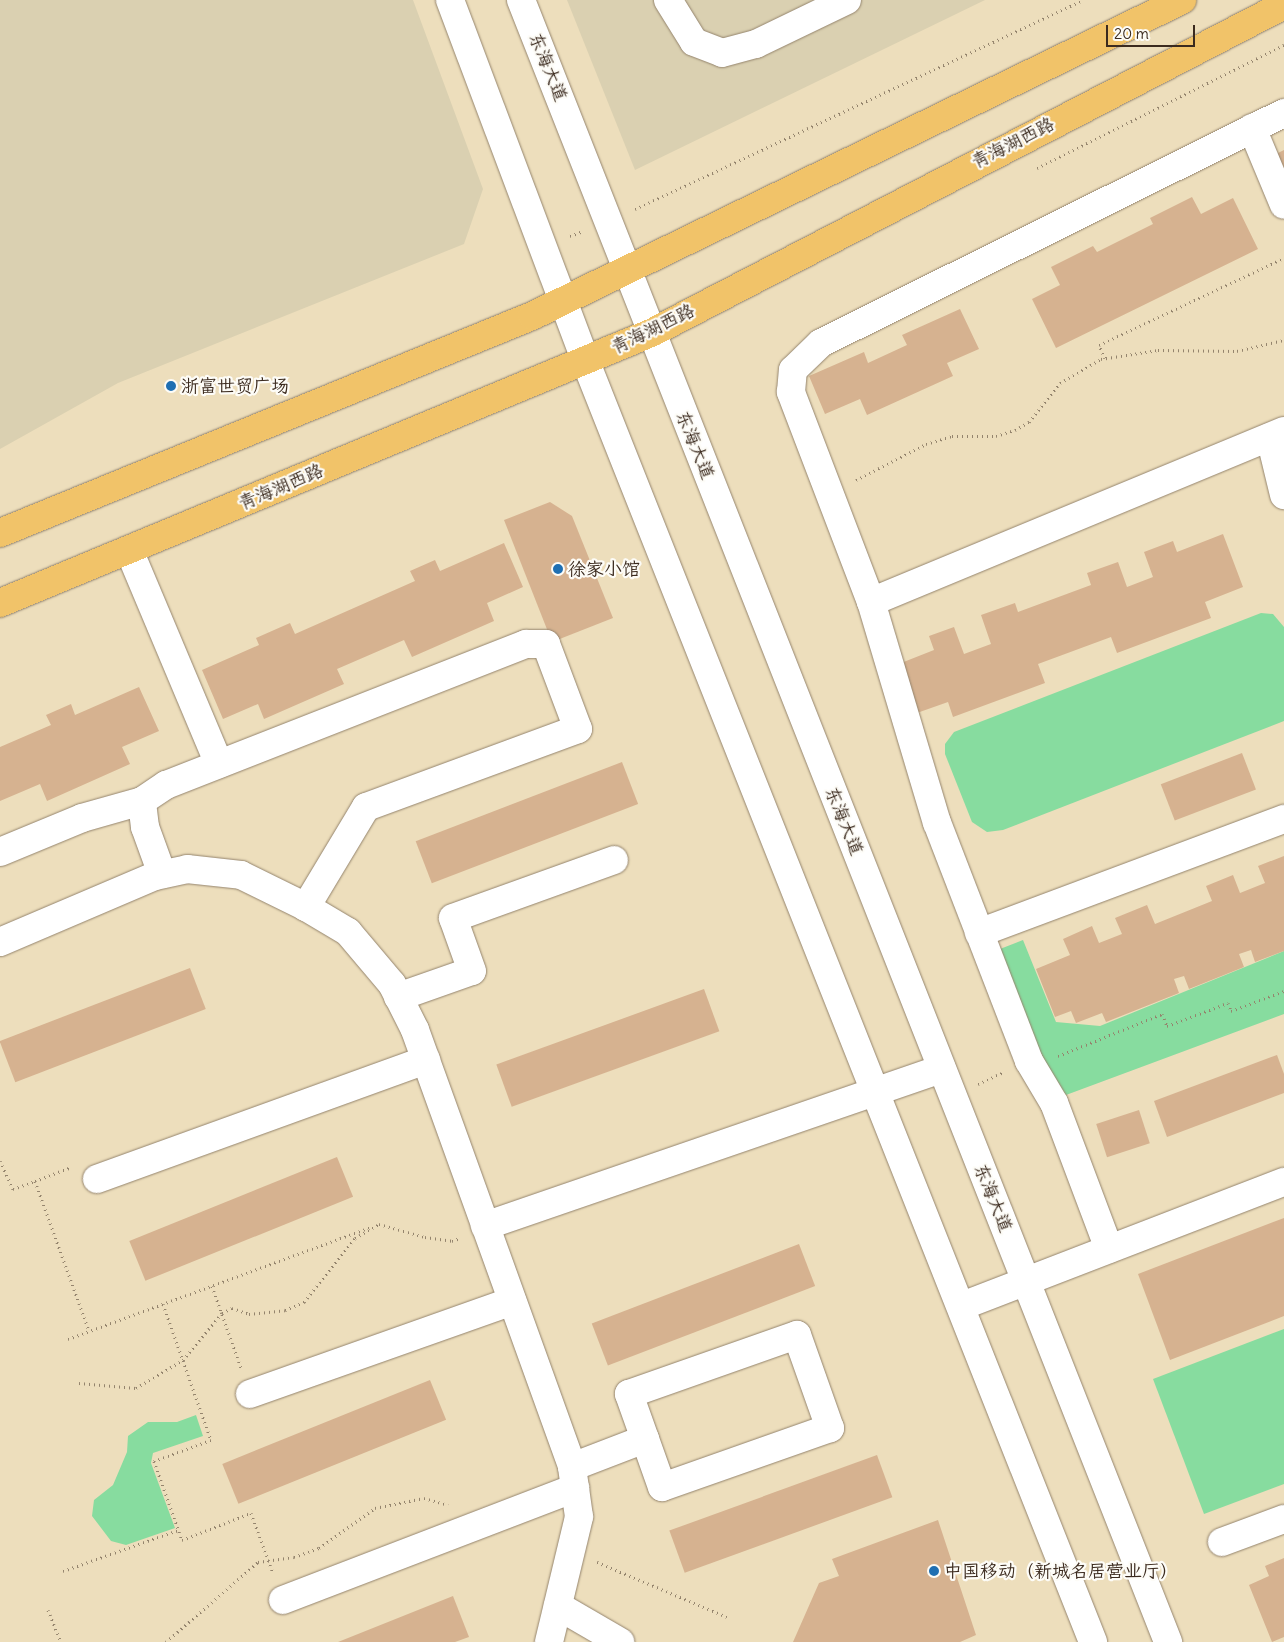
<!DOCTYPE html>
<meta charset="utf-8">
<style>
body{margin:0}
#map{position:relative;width:1284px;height:1642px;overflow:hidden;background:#eddebc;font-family:Delius,"LXGW WenKai TC",sans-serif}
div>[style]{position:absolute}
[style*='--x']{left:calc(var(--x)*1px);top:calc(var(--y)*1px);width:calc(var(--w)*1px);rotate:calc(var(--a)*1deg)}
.built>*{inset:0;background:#dad0b1}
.green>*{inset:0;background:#87dc9f}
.building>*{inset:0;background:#d6b290;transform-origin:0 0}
.path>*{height:3px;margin-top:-1.5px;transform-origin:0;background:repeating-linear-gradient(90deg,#94846d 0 1px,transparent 0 5px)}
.roads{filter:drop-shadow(0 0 1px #94846d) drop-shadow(0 0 1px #94846d)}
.minor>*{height:28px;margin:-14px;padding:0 14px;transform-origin:14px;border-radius:14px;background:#fff}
.major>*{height:28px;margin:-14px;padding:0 14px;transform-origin:14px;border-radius:14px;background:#f1c369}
.dots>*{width:14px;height:14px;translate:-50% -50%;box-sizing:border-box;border:2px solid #fdfcf7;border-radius:50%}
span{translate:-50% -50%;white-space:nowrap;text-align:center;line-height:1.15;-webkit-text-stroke:4.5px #fdfcf7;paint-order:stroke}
.street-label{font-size:18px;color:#3b2a1e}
.poi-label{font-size:18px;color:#3b2a1e}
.left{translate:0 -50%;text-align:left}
.scale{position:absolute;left:1106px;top:25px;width:89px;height:22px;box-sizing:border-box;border:2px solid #3b2a1e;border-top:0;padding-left:6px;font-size:15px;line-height:18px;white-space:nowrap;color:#3b2a1e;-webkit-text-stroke:4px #fdfcf7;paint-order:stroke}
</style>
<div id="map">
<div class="built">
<div style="clip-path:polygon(0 0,413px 0,483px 189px,464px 244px,118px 383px,0 449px)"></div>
<div style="clip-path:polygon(567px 0,985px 0,635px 170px)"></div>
</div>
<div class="green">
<div style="clip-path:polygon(1261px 613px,1273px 614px,1284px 627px,1284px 721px,1003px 830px,987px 832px,972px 822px,945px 754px,945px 744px,954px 732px)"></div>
<div style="clip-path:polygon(1023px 940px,1056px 1022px,1100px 1026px,1284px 951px,1284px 1014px,1066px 1095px,1035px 1045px,1000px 949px)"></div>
<div style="clip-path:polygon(1284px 1329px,1284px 1484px,1204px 1514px,1153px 1379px)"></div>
<div style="clip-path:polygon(196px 1415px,203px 1436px,153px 1453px,151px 1463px,175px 1528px,126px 1545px,111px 1541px,92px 1516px,94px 1500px,113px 1485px,127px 1452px,128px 1436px,148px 1422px,177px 1422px)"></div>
</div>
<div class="building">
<div style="clip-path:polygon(1284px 150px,1284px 176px,1274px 155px)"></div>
<div style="clip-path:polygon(1192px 197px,1201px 214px,1233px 198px,1258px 249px,1056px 348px,1032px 299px,1060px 285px,1051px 267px,1093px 246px,1097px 252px,1153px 224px,1150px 218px)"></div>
<div style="clip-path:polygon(960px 309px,979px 349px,947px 363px,953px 376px,867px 415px,860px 399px,825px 414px,809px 376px,864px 352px,868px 363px,907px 345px,902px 335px)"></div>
<div style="clip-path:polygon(550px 502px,572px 516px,613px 618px,552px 642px,504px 520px)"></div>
<div style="clip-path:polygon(1223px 534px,1243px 587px,1205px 602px,1211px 618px,1117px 653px,1111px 637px,1038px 664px,1045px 683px,953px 717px,948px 702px,914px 714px,896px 665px,934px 650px,929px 636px,954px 627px,964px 654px,991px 644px,981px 615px,1015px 603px,1018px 612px,1091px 585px,1087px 573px,1118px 562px,1127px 587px,1153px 577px,1144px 552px,1173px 541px,1177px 552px)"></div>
<div style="clip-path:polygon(504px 543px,523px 587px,487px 603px,494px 621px,412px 657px,404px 640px,337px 669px,344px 684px,264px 719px,258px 704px,223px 719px,202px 670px,259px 645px,256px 638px,290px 623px,295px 634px,415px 581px,410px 571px,435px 560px,440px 571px)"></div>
<div style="clip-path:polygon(139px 687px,159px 731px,122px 747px,130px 764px,47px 801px,40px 784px,0 801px,0 747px,51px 725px,46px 715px,71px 704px,75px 715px)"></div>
<div style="left:1242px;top:753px;width:39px;height:87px;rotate:69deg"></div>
<div style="left:622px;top:762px;width:45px;height:221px;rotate:69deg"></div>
<div style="clip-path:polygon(1284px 856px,1284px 951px,1255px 962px,1251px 950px,1239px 954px,1244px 967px,1189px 989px,1184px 976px,1174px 979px,1179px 993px,1106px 1022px,1102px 1013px,1076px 1023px,1071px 1011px,1055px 1017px,1036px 969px,1070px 955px,1063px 939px,1092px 926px,1099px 943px,1122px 934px,1115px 918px,1147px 905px,1155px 924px,1212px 901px,1206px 886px,1233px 875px,1240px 893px,1265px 883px,1258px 866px)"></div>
<div style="left:190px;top:968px;width:44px;height:204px;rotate:69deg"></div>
<div style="left:704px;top:989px;width:45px;height:221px;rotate:70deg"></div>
<div style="clip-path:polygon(1277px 1055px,1284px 1074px,1284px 1093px,1167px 1137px,1154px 1101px)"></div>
<div style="left:1139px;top:1110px;width:35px;height:45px;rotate:72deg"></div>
<div style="left:337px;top:1157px;width:43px;height:224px;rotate:68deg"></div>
<div style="clip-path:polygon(1284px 1218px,1284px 1316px,1170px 1360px,1138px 1274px)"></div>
<div style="left:799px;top:1244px;width:45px;height:222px;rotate:69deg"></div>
<div style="left:430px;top:1380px;width:43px;height:224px;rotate:68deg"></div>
<div style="left:877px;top:1455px;width:45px;height:221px;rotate:70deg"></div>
<div style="clip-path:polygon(938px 1520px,976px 1635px,960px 1642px,793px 1642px,819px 1583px,839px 1576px,832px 1559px)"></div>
<div style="clip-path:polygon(1284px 1558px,1284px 1637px,1272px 1642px,1249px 1585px,1269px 1576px,1265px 1566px)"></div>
<div style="clip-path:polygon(453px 1596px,469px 1637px,455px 1642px,338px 1642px)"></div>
</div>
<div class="path">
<div style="--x:1037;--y:168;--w:276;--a:-26.5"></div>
<div style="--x:635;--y:209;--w:494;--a:-25"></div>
<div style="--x:570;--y:236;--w:14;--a:-21"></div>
<div style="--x:1105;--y:358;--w:14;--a:-115"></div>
<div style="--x:1099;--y:345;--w:204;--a:-25.2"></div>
<div style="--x:856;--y:480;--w:79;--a:-27.2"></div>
<div style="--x:926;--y:444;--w:27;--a:-17"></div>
<div style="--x:952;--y:436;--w:44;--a:0"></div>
<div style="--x:996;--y:436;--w:20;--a:-18"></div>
<div style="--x:1015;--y:430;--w:16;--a:-30"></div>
<div style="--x:1029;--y:422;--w:50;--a:-51.5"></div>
<div style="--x:1060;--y:383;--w:48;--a:-30.3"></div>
<div style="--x:1101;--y:359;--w:58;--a:-9"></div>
<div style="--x:1158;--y:350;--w:79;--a:0.7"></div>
<div style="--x:1237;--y:351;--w:48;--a:-13.2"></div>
<div style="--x:1058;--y:1056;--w:112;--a:-22"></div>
<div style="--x:1162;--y:1014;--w:13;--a:67"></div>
<div style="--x:1167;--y:1026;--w:65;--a:-20.7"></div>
<div style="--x:1228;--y:1003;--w:9;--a:69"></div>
<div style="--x:1231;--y:1011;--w:57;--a:-20.7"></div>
<div style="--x:978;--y:1084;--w:29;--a:-25"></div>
<div style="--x:0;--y:1161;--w:31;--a:65"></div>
<div style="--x:13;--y:1189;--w:23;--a:-20"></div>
<div style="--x:35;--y:1181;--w:159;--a:70.2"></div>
<div style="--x:35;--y:1181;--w:39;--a:-21"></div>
<div style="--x:212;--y:1286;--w:87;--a:70.5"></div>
<div style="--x:163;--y:1304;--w:144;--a:70.6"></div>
<div style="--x:211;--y:1440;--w:61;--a:159.8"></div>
<div style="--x:154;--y:1461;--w:84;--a:70.5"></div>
<div style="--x:182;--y:1540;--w:74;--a:-21.4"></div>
<div style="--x:251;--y:1513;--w:64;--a:69.9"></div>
<div style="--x:68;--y:1339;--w:322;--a:-20.3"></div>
<div style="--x:79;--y:1383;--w:57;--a:5"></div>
<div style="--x:136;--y:1388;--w:55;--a:-30.8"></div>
<div style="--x:183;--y:1360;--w:61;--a:-50.3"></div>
<div style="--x:222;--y:1313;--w:11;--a:-27"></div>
<div style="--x:232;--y:1308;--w:18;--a:19"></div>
<div style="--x:249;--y:1314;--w:36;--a:-6"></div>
<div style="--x:285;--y:1310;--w:21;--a:-23"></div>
<div style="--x:304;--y:1302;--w:82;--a:-51.4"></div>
<div style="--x:355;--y:1238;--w:28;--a:-30"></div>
<div style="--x:379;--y:1224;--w:48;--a:15.8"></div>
<div style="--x:425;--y:1237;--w:27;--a:8"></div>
<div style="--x:452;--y:1241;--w:9;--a:-21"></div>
<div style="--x:597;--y:1562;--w:141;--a:22.9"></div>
<div style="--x:63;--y:1571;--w:122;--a:-19.6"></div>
<div style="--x:48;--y:1610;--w:35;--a:68"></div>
<div style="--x:166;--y:1642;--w:122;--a:-41"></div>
<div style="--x:258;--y:1562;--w:36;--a:-8"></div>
<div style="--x:294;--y:1557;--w:27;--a:-20"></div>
<div style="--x:319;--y:1548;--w:69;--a:-35.5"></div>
<div style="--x:375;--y:1508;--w:50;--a:-11.5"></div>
<div style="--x:424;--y:1498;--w:25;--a:16"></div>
</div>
<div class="roads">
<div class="minor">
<div style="--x:450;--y:0;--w:384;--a:69.4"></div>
<div style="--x:585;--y:360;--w:1379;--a:68.38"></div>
<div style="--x:521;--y:0;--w:1765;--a:68.49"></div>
<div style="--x:668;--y:0;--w:49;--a:58.2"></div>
<div style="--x:694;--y:42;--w:30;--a:21"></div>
<div style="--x:722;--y:53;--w:35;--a:-15"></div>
<div style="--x:756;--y:44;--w:101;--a:-25.8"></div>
<div style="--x:1252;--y:128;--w:83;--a:67.4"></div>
<div style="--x:1270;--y:437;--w:60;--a:76.4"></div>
<div style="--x:129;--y:550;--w:232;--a:67.2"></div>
<div style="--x:871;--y:602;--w:447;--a:-22.5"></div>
<div style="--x:0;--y:852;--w:89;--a:-22.5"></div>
<div style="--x:82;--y:818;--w:62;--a:-15.8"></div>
<div style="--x:162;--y:874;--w:50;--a:-109.9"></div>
<div style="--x:145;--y:827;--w:26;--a:-97"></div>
<div style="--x:142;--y:801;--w:29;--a:-34"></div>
<div style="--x:166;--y:785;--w:387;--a:-21.4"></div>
<div style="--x:526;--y:644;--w:20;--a:0"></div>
<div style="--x:546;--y:644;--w:91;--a:69.4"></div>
<div style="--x:578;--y:729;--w:226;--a:159.8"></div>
<div style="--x:366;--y:807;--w:117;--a:121"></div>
<div style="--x:979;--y:933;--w:326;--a:-20.5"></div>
<div style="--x:0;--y:942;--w:168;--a:-23.1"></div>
<div style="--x:155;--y:876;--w:33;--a:-12"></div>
<div style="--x:187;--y:869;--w:54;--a:6.3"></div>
<div style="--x:241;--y:875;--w:72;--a:26.2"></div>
<div style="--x:306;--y:907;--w:49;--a:30.8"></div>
<div style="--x:348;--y:932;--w:68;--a:49.8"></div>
<div style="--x:392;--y:984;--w:51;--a:63.4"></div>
<div style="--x:415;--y:1030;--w:464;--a:70.2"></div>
<div style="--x:572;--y:1467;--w:50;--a:82"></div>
<div style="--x:579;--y:1517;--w:129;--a:103.5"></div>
<div style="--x:398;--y:997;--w:78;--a:-19.4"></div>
<div style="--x:472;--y:971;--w:56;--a:-109.7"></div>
<div style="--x:453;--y:918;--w:171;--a:-19.8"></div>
<div style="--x:97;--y:1179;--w:350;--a:-19.9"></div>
<div style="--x:485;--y:1226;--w:483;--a:-19"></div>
<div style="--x:1109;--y:1249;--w:156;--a:-110.6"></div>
<div style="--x:1054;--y:1103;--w:49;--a:-120.8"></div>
<div style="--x:1029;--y:1061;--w:255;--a:-111.1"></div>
<div style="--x:937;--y:823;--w:231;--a:-106.6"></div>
<div style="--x:871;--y:602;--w:225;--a:-110.9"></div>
<div style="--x:791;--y:392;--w:22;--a:-85"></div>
<div style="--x:793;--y:370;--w:39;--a:-44"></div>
<div style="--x:821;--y:343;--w:517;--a:-26.42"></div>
<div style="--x:962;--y:1306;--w:345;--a:-21.1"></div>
<div style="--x:250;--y:1394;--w:278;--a:-19.5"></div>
<div style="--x:572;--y:1467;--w:78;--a:-21"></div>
<div style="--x:645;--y:1439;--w:48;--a:-109.6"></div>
<div style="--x:629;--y:1394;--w:178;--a:-19.4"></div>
<div style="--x:797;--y:1335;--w:99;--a:70.5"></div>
<div style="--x:830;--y:1428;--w:178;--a:160.6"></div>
<div style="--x:662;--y:1487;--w:51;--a:-109.5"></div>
<div style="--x:1222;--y:1542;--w:66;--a:-20.4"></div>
<div style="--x:283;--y:1600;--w:313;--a:-21"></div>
<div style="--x:558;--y:1606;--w:72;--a:30.1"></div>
</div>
<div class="major">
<div style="--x:0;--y:533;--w:575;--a:-22.19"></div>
<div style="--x:532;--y:316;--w:723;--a:-25.93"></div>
<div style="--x:0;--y:603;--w:705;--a:-22.53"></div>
<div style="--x:651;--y:333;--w:713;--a:-27.39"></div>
</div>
</div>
<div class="dots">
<div style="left:171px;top:386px;background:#1f6fb2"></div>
<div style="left:558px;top:569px;background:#1f6fb2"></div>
<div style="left:934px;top:1571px;background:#1f6fb2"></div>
</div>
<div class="street-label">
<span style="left:548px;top:67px;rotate:68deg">东海大道</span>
<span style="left:1013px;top:143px;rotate:-27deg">青海湖西路</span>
<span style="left:653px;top:329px;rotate:-26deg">青海湖西路</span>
<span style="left:695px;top:445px;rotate:68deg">东海大道</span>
<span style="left:281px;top:487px;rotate:-23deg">青海湖西路</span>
<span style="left:844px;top:821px;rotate:68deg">东海大道</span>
<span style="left:993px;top:1198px;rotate:68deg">东海大道</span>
</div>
<div class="poi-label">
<span class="left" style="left:181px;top:386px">浙富世贸广场</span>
<span class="left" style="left:568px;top:569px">徐家小馆</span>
<span class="left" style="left:944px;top:1571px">中国移动（新城名居营业厅）</span>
</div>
<div class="scale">20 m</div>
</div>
